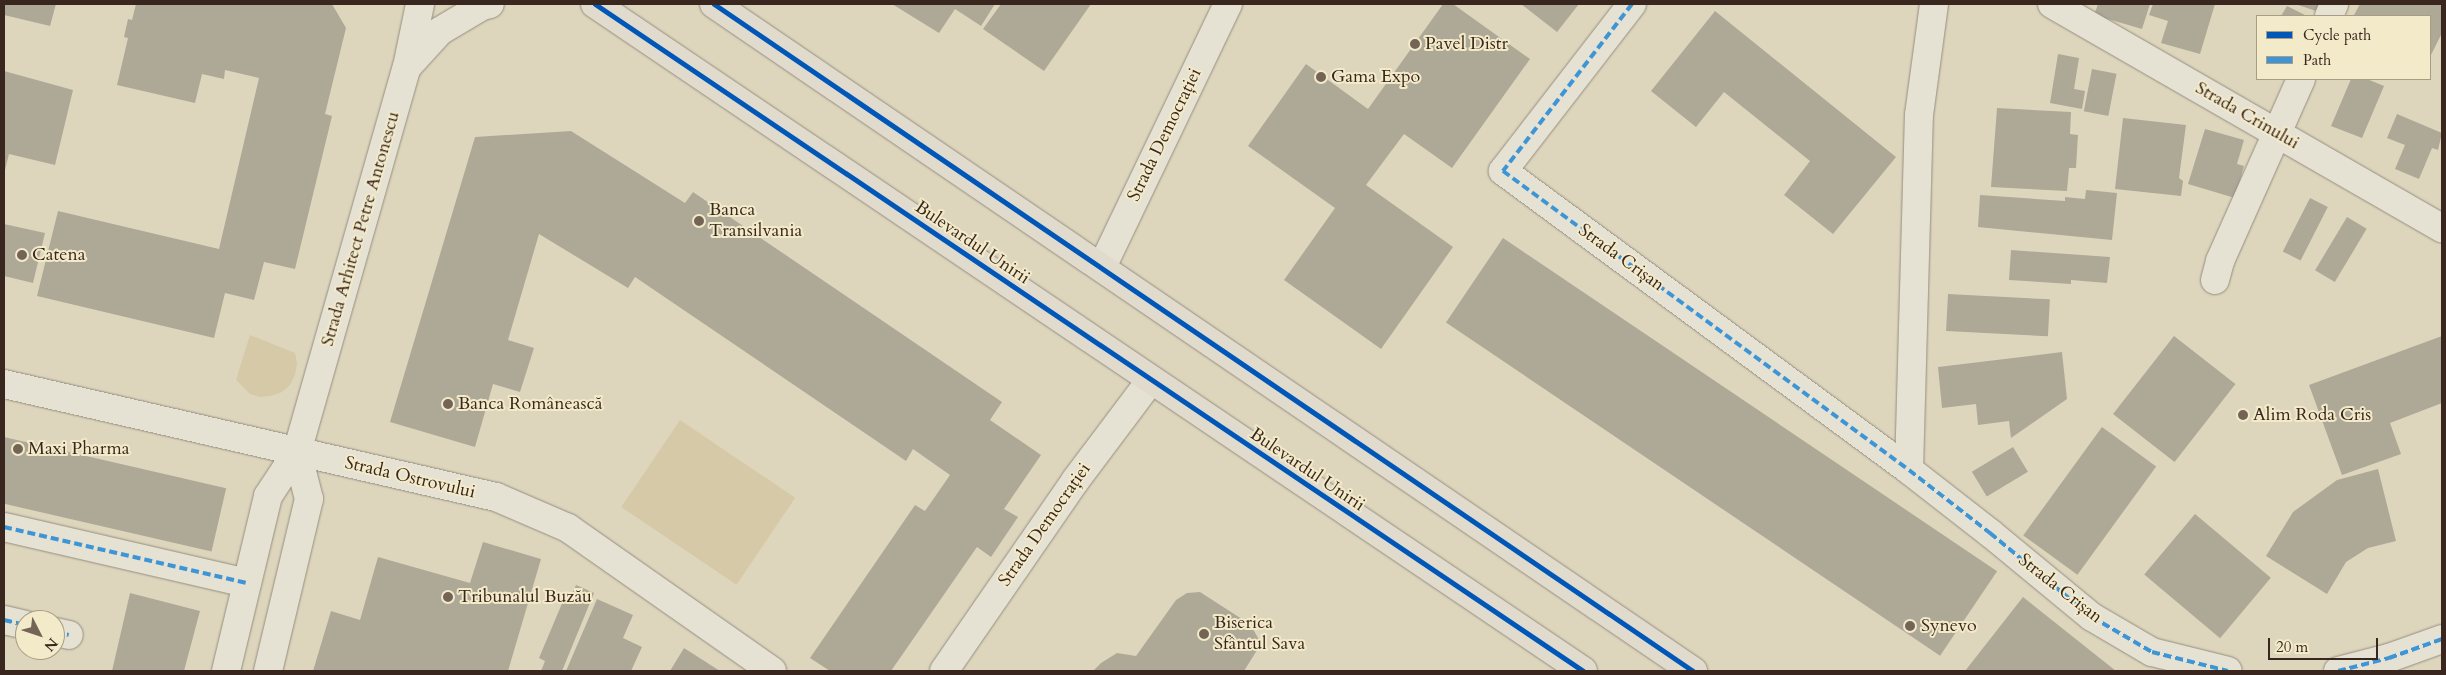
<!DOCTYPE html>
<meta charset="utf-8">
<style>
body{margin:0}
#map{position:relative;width:2446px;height:675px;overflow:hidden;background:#ded6bc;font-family:Cardo,serif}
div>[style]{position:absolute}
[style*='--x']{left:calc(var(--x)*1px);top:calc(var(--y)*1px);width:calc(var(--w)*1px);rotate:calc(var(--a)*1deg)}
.green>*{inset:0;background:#d5c9a7;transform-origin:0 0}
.building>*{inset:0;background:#aea897;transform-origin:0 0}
.roads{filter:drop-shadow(0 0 1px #958e80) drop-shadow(0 0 1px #958e80)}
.minor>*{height:28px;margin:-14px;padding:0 14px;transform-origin:14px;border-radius:14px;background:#e5e1d3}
.major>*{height:28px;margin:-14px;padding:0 14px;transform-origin:14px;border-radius:14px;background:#e0dbcc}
.quiet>*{height:4px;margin-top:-2px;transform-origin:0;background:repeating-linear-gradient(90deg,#3e95d5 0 8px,transparent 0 12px)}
.cycleway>*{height:5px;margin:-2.5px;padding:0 2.5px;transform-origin:2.5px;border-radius:2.5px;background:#0057b8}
.dots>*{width:14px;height:14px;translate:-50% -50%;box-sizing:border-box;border:2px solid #f3eaca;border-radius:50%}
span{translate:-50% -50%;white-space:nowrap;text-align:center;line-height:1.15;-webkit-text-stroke:4px #f3eaca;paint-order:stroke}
.poi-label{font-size:18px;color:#39261e}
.left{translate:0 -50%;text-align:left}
.street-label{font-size:18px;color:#39261e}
.frame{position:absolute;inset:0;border:5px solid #39261e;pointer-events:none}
.legend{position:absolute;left:2256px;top:15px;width:175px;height:65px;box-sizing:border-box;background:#f3eaca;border:1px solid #a99c85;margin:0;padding:6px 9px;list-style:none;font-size:15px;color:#39261e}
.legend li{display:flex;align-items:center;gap:10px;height:25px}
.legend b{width:25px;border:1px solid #a99c85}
.north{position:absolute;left:15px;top:610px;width:50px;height:50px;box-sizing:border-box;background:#f3eaca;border:1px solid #a99c85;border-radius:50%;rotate:131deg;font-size:14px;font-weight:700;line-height:20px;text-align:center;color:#39261e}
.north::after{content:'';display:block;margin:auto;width:18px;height:22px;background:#736455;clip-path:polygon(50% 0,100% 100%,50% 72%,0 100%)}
.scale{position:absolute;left:2268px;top:638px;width:110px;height:22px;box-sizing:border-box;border:2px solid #39261e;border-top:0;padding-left:6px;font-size:15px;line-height:18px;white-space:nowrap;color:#39261e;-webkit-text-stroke:4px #f3eaca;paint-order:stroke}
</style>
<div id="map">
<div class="green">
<div style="clip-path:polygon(250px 335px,295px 353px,297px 363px,295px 375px,290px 385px,282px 392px,271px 396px,260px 397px,250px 394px,236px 380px)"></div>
<div style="left:680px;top:420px;width:139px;height:105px;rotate:34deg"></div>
</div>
<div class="building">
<div style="clip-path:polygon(4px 4px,56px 4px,50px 26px,4px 15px)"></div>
<div style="clip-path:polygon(136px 4px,332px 4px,346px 28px,325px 114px,332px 116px,295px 269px,264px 262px,254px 300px,225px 293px,214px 338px,37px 296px,58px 211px,219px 249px,259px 78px,225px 70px,224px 79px,202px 74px,195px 103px,117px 85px,128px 38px,124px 37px,128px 19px,132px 20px)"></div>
<div style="clip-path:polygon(892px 4px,995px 4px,981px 26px,955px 9px,939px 33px)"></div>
<div style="clip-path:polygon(1001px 4px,1091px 4px,1044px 71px,983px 29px)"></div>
<div style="clip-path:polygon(1443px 4px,1453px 4px,1530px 59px,1452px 168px,1404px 134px,1366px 185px,1453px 247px,1381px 349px,1284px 280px,1335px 208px,1248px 146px,1306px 64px,1368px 109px)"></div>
<div style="clip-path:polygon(1521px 4px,1579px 4px,1557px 32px)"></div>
<div style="clip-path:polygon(2098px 4px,2150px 4px,2142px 29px,2094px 15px)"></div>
<div style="clip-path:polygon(2153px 4px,2215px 4px,2200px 54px,2161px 43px,2168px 21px,2149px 15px)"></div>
<div style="clip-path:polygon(2295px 4px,2322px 4px,2319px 12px)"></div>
<div style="clip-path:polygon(2360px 4px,2438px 4px,2442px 6px,2442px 33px,2431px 55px,2430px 16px,2357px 16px,2354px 15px)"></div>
<div style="clip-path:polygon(2287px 6px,2307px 16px,2281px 16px)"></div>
<div style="clip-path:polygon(1715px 11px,1896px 157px,1833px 234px,1784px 195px,1810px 161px,1724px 92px,1696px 127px,1651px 91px)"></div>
<div style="clip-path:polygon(2058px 54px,2079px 58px,2074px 89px,2085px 91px,2082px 109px,2050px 103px)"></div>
<div style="left:2092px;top:69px;width:25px;height:43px;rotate:11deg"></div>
<div style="clip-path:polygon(4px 71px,73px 90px,55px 165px,9px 154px,4px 174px)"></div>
<div style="clip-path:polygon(2351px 79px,2367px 79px,2384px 86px,2362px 138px,2331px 126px)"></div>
<div style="clip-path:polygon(1997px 108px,2071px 112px,2070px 134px,2078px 135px,2076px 168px,2069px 168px,2067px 191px,1991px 187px)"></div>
<div style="clip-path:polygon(2397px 114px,2442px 133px,2438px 150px,2432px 148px,2419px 179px,2395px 169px,2405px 145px,2387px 138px)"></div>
<div style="clip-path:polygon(2123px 118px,2186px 125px,2179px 178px,2183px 181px,2181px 196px,2115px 189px)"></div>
<div style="clip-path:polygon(2205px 129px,2244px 140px,2237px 164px,2244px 166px,2235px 198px,2188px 184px)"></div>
<div style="clip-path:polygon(571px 131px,685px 203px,693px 192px,1002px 402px,990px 420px,1041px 455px,1004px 509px,1018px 517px,991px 557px,977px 547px,891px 671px,830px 671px,810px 658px,915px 505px,925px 511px,950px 475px,913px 449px,906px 461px,635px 277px,628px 288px,539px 234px,508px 340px,534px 348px,520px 392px,493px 384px,475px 447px,390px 422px,475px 137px)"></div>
<div style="clip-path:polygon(2086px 190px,2117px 193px,2112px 240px,1978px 227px,1980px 195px,2065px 201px,2065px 197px,2085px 199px)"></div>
<div style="left:2310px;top:198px;width:20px;height:60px;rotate:27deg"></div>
<div style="left:2347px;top:217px;width:23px;height:62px;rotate:31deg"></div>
<div style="clip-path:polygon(4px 224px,45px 233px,33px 283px,4px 276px)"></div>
<div style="left:1503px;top:238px;width:596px;height:102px;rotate:34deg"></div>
<div style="clip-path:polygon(2011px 250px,2110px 257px,2107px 283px,2071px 280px,2071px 284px,2009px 280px)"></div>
<div style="left:1948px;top:294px;width:102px;height:37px;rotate:3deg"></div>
<div style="left:2174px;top:336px;width:78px;height:99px;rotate:38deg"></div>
<div style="clip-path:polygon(2442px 336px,2442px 403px,2390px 423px,2401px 454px,2342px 475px,2309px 385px)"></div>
<div style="clip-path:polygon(2062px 352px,2067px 399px,2011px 438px,2009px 421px,1978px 425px,1976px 404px,1942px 408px,1938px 367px)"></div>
<div style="left:2102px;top:427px;width:67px;height:134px;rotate:36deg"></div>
<div style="left:4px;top:437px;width:228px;height:65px;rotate:13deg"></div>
<div style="left:2013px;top:447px;width:29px;height:48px;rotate:59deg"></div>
<div style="clip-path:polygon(2378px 469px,2396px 541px,2368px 548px,2346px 562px,2327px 594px,2266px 556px,2293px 512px,2337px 480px)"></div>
<div style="left:2195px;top:514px;width:99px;height:79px;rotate:40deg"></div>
<div style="clip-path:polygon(483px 542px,541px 559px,508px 671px,313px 671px,331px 611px,360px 620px,378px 557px,470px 583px)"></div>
<div style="clip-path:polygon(576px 585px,594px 593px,562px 671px,541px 671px,545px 661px,539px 658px,563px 601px,568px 603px)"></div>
<div style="clip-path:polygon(1200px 592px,1245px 621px,1253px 629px,1258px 638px,1259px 647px,1244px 671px,1093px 671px,1101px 663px,1117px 653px,1136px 656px,1176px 600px,1187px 593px)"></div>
<div style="clip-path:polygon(130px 593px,200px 611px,184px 671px,112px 671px)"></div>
<div style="clip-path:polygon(2023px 597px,2116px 671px,1965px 671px)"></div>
<div style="clip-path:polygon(597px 599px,633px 615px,623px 638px,642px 647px,631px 671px,566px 671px)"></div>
<div style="clip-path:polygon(684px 648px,720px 671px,670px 671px)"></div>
</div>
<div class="roads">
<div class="minor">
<div style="--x:1632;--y:4;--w:211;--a:127.7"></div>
<div style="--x:1503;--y:171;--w:504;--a:36.37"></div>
<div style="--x:1909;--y:470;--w:103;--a:37.9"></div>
<div style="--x:1990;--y:533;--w:132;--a:39.5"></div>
<div style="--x:2092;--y:617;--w:69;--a:30.3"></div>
<div style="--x:2152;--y:652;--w:78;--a:14"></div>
<div style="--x:2052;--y:4;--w:450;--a:29.9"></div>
<div style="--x:2329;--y:16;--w:13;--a:-67"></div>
<div style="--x:408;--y:66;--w:47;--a:-47.6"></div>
<div style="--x:440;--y:31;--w:49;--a:-30.8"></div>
<div style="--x:482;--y:6;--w:8;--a:-14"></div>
<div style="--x:1102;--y:267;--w:292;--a:-64.4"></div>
<div style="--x:2215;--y:280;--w:20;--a:-75"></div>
<div style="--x:2220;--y:261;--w:199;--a:-66"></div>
<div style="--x:4;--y:384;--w:505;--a:12.94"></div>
<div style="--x:496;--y:497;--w:78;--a:23.3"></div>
<div style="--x:568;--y:528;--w:249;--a:35"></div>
<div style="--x:1909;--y:470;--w:355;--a:-88.4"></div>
<div style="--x:1919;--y:115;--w:112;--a:-82.3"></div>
<div style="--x:4;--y:527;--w:249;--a:13"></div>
<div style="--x:4;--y:620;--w:22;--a:13"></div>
<div style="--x:55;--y:632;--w:14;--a:12"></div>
<div style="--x:226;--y:671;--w:180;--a:-76.5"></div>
<div style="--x:268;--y:496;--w:53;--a:-56.6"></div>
<div style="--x:297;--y:452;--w:400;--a:-74.1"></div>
<div style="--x:407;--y:67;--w:64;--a:-78.3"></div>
<div style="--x:268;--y:671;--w:177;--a:-76.6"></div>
<div style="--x:309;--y:499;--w:49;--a:-104.3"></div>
<div style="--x:944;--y:671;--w:231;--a:-55.4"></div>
<div style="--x:1075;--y:481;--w:125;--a:-53.1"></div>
<div style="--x:2338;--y:671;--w:53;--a:-14.3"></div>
<div style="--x:2389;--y:658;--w:56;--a:-19.7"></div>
</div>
<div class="major">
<div style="--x:595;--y:4;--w:1192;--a:34.02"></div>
<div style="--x:714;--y:4;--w:1185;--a:34.27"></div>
</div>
</div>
<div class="quiet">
<div style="--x:1632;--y:4;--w:211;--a:127.7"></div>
<div style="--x:1503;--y:171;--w:504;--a:36.37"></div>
<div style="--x:1909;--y:470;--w:103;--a:37.9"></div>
<div style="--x:1990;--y:533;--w:132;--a:39.5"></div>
<div style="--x:2092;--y:617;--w:69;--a:30.3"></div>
<div style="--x:2152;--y:652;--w:78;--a:14"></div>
<div style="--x:4;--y:527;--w:249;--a:13"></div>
<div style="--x:4;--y:620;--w:22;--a:13"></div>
<div style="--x:55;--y:632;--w:14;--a:12"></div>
<div style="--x:2338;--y:671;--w:53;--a:-14.3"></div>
<div style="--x:2389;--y:658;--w:56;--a:-19.7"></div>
</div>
<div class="cycleway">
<div style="--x:595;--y:4;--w:1192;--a:34.02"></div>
<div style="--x:714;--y:4;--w:1185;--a:34.27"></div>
</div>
<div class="dots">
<div style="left:1415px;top:44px;background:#736455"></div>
<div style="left:1321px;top:77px;background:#736455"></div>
<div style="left:699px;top:221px;background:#736455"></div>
<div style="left:22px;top:255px;background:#736455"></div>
<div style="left:448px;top:404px;background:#736455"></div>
<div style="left:2243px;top:415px;background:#736455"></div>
<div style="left:18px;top:449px;background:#736455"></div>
<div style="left:448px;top:597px;background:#736455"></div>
<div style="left:1910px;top:626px;background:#736455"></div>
<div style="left:1204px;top:634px;background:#736455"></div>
</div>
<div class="poi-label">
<span class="left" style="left:1425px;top:44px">Pavel Distr</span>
<span class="left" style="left:1331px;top:77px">Gama Expo</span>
<span class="left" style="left:709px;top:221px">Banca<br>Transilvania</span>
<span class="left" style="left:32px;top:255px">Catena</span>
<span class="left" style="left:458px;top:404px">Banca Românească</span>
<span class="left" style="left:2253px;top:415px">Alim Roda Cris</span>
<span class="left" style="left:28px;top:449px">Maxi Pharma</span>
<span class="left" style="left:458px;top:597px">Tribunalul Buzău</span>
<span class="left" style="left:1214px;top:634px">Biserica<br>Sfântul Sava</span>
<span class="left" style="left:1921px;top:626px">Synevo</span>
</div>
<div class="street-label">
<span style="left:2247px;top:116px;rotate:30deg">Strada Crinului</span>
<span style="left:1165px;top:135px;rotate:-64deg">Strada Democrației</span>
<span style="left:361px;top:229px;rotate:-74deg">Strada Arhitect Petre Antonescu</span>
<span style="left:972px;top:243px;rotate:34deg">Bulevardul Unirii</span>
<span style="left:1621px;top:258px;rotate:36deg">Strada Crișan</span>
<span style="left:1307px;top:470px;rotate:34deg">Bulevardul Unirii</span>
<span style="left:410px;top:478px;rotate:13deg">Strada Ostrovului</span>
<span style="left:1045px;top:525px;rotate:-55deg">Strada Democrației</span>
<span style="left:2060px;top:589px;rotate:38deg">Strada Crișan</span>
</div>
<div class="frame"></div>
<ul class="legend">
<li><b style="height:6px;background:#0057b8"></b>Cycle path</li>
<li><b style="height:6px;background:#3e95d5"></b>Path</li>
</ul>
<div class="north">N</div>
<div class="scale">20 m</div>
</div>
